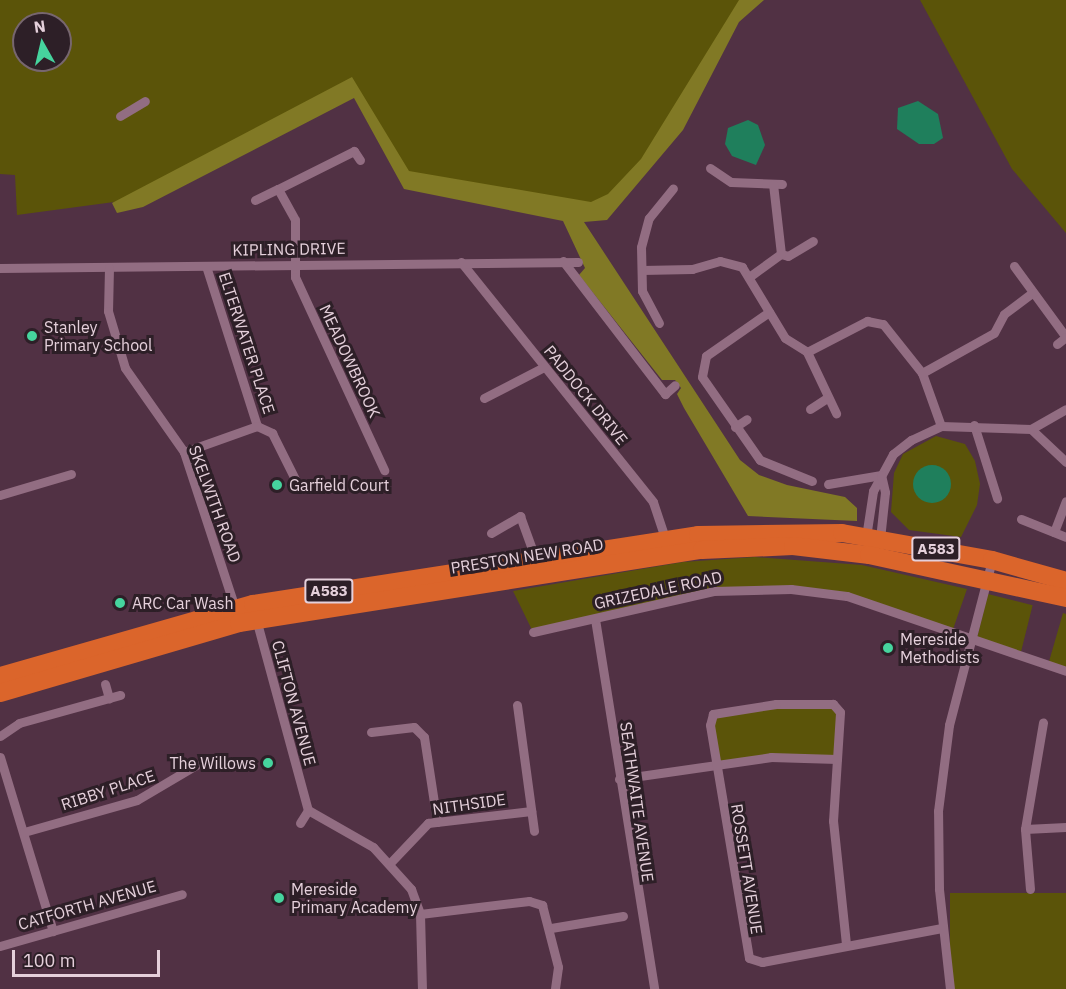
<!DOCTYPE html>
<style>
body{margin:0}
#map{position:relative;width:1066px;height:989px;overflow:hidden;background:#513144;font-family:"IBM Plex Sans",sans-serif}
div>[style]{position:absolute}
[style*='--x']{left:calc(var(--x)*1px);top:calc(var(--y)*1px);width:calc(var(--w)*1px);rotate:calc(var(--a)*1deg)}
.green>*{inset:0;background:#5b5409;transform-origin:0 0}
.forest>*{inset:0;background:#817925}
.water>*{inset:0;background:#1f7f5c}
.round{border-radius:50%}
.street>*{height:9px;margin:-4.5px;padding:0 4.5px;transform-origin:4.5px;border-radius:4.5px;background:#926d82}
.highway>*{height:18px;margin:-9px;padding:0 9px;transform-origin:9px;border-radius:9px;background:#db652b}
.dots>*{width:16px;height:16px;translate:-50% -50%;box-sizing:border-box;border:3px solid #2d1f27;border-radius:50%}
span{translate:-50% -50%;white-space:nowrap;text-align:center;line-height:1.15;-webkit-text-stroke:6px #2d1f27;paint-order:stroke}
.shield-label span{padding:2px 4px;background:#2d1f27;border:2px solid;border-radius:4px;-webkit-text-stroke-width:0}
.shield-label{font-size:15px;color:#e5d0db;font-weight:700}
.street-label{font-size:16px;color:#e5d0db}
.poi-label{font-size:16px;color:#e5d0db}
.left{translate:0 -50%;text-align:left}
.right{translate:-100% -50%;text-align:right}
.north{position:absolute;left:12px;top:12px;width:60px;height:60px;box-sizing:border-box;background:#2d1f27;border:2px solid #77666f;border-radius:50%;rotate:352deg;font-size:16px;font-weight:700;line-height:24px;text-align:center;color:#e5d0db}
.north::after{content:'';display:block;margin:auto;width:21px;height:27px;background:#46d49e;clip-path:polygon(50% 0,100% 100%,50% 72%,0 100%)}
.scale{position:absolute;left:12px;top:950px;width:148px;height:27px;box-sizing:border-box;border:3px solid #e5d0db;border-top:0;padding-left:8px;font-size:18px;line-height:21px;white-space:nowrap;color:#e5d0db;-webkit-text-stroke:4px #2d1f27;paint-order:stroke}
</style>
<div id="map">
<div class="green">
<div style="clip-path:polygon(evenodd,0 0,758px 0,735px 20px,680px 128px,597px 212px,404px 184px,350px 85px,129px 200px,17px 215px,15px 175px,0 174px,0 0,24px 24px,60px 24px,60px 60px,24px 60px,24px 24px)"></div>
<div style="clip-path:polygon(920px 0,1066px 0,1066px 233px,1012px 169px)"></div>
<div style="clip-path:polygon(936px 436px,965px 444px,975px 461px,980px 484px,977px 505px,961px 537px,909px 530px,891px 512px,894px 473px,903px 454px)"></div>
<div style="clip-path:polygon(755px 557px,862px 565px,967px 589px,951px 635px,847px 596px,727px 589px,533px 632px,513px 591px,683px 562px)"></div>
<div style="left:988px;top:594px;width:46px;height:51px;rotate:14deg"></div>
<div style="clip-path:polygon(1063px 613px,1066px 614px,1066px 671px,1048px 665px)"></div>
<div style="clip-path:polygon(833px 704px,840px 712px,837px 759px,805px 756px,716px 766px,713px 714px)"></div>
<div style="left:950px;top:893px;width:116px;height:97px"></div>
</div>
<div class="forest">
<div style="clip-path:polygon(739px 0,764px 0,739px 22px,683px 130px,607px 220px,584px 222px,740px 460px,759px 475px,787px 485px,845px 497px,857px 508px,857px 521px,748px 516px,684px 408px,677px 394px,681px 388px,675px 380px,662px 380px,579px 275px,585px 268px,563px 221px,404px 189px,354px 98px,143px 207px,117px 213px,112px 203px,352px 77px,409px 171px,591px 202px,608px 194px,641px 159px)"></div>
</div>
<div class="water">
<div style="clip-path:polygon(918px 101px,938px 114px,943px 138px,934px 144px,919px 144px,897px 129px,898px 108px)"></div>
<div style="clip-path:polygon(748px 120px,758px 125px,765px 145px,756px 165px,732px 156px,725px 144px,728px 128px)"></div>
<div class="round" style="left:913px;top:465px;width:38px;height:38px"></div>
</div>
<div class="street">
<div style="--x:120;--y:116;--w:29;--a:-31"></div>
<div style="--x:360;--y:160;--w:11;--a:-124"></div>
<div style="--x:354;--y:151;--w:85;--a:153.4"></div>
<div style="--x:278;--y:189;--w:35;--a:61"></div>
<div style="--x:295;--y:220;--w:57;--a:90"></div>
<div style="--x:295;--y:277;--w:213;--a:65.2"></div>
<div style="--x:710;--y:168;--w:25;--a:34"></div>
<div style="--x:731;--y:182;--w:51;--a:2.2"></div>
<div style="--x:255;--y:200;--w:25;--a:-26"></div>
<div style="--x:781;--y:254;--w:7;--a:16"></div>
<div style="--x:788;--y:256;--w:29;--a:-31"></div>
<div style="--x:563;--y:261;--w:168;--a:52.5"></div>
<div style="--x:665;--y:394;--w:13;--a:-42"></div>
<div style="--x:461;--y:262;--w:307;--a:51.3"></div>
<div style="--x:653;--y:502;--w:41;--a:71.6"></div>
<div style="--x:206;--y:266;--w:168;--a:72.3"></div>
<div style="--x:1014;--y:266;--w:88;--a:53.8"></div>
<div style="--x:0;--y:268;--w:578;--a:-0.59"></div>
<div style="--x:109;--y:268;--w:43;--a:91.3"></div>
<div style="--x:108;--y:311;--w:59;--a:73.4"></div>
<div style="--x:125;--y:368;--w:103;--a:54.9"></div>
<div style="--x:184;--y:452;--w:167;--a:71.9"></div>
<div style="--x:642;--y:270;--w:50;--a:-1.1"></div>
<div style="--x:692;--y:269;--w:29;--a:-16"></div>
<div style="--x:720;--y:261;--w:23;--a:15"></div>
<div style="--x:742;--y:267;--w:83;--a:58.8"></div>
<div style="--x:785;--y:338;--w:26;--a:32"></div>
<div style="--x:807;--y:352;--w:68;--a:-27.3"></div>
<div style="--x:867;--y:321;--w:16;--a:11"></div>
<div style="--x:883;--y:324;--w:63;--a:51.5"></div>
<div style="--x:922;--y:373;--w:56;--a:70.3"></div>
<div style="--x:749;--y:277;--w:39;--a:-36"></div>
<div style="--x:781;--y:254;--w:70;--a:-96.5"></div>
<div style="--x:769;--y:312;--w:77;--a:145.1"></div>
<div style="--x:706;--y:356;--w:21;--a:101"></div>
<div style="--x:702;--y:377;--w:101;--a:55.1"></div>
<div style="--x:760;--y:460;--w:56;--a:22"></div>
<div style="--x:659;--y:323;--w:36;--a:-118"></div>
<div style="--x:642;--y:291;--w:44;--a:-91.3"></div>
<div style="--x:641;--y:247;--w:30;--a:-75"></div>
<div style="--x:649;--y:218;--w:38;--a:-51"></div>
<div style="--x:1057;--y:344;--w:11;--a:-38"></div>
<div style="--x:807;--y:352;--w:68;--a:64.6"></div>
<div style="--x:922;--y:373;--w:82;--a:-29.1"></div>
<div style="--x:994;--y:333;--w:21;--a:-62"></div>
<div style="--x:1004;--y:314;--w:36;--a:-37"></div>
<div style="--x:484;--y:398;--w:68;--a:-27.3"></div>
<div style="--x:810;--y:409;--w:20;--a:-33"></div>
<div style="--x:974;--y:425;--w:77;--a:72.5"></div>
<div style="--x:257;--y:426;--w:17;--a:25"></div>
<div style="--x:272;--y:433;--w:60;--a:63.4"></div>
<div style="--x:735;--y:427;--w:14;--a:-34"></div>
<div style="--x:1031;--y:429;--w:48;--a:43.3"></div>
<div style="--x:184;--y:452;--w:77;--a:-19.6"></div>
<div style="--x:828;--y:484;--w:54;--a:-9.6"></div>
<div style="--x:0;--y:495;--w:74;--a:-16.5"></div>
<div style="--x:1021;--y:519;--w:48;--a:21.8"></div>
<div style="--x:1054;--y:532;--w:33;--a:-69"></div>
<div style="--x:491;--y:533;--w:34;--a:-30"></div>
<div style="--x:520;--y:516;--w:47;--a:70"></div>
<div style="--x:866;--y:537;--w:47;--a:-81.3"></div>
<div style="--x:873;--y:491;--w:42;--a:-61.6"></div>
<div style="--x:893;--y:454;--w:23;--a:-38"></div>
<div style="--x:911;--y:440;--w:33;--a:-25"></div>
<div style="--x:941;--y:426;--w:90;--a:1.9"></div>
<div style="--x:1031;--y:429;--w:40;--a:-29.7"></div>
<div style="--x:880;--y:539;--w:47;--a:-83.9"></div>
<div style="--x:885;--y:492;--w:17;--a:-103"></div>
<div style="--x:256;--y:619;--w:198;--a:74.8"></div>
<div style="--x:308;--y:810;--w:75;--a:29.6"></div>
<div style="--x:373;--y:847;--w:57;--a:47.9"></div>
<div style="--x:411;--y:889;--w:27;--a:70"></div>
<div style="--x:420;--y:914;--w:75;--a:88.5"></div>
<div style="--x:595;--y:619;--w:375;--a:80.9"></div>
<div style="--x:533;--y:632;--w:185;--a:-12.8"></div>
<div style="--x:713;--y:591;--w:78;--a:-1.5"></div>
<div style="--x:791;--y:589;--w:56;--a:7.1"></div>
<div style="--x:847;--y:596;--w:231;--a:18.9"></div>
<div style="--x:105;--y:684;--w:15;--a:74"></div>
<div style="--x:517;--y:705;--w:127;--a:82.3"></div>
<div style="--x:371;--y:732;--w:43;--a:-6.6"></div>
<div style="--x:414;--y:727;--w:14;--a:45"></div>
<div style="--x:424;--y:737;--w:86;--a:81.3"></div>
<div style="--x:0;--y:736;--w:23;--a:-34"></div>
<div style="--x:19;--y:723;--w:105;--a:-15.5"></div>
<div style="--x:0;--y:757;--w:182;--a:73.1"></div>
<div style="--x:619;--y:779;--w:154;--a:-8.2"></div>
<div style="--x:771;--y:757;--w:66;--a:1.7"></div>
<div style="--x:300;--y:823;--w:15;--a:-58"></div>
<div style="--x:1025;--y:829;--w:41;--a:-2.8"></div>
<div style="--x:24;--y:832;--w:117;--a:-15.8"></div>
<div style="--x:137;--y:800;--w:69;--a:-30.7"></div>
<div style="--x:391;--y:862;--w:54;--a:-46.5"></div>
<div style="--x:428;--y:823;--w:104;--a:-6.6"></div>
<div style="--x:1030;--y:889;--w:60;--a:-94.8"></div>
<div style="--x:1025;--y:829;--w:108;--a:-80.4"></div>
<div style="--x:420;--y:914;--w:110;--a:-6.8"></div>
<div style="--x:529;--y:901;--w:14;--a:17"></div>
<div style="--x:542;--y:905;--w:64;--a:75.5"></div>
<div style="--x:558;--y:967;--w:22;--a:98"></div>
<div style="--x:551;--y:928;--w:73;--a:-9.5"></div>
<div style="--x:846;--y:944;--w:124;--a:-96"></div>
<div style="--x:833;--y:821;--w:109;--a:-86.3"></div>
<div style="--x:840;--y:712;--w:11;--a:-131"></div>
<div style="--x:833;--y:704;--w:57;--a:180"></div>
<div style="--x:776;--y:704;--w:64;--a:171"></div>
<div style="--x:713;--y:714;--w:11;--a:105"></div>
<div style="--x:710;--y:725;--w:236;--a:80.5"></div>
<div style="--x:749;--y:958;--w:14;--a:17"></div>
<div style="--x:762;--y:962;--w:183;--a:-10.7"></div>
<div style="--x:0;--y:946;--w:189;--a:-15.9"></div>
<div style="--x:950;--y:989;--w:101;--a:-96.3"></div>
<div style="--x:939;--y:889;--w:78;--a:-90.7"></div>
<div style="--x:938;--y:811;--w:87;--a:-82.7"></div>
<div style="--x:949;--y:725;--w:171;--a:-75.4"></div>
</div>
<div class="highway">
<div style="--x:0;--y:676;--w:263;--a:-15.9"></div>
<div style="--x:253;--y:604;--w:450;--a:-8.8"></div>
<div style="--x:698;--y:535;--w:144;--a:-0.8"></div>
<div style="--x:842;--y:533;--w:152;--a:10.2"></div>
<div style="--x:992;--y:560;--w:77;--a:15.8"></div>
<div style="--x:0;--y:693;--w:249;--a:-16.3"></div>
<div style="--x:239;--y:623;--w:469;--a:-9"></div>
<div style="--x:702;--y:550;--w:91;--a:-2.5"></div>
<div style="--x:793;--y:546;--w:77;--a:6.8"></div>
<div style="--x:869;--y:555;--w:202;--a:12.3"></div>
</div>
<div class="dots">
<div style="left:32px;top:336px;background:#46d49e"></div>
<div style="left:277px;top:485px;background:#46d49e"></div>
<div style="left:120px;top:603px;background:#46d49e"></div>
<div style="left:888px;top:648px;background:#46d49e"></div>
<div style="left:268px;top:763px;background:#46d49e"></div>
<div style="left:279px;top:898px;background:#46d49e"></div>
</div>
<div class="shield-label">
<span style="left:936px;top:549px">A583</span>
<span style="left:329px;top:591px">A583</span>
</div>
<div class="street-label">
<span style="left:289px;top:249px;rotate:-1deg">KIPLING DRIVE</span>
<span style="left:247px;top:343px;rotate:72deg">ELTERWATER PLACE</span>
<span style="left:350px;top:361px;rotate:65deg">MEADOWBROOK</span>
<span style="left:586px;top:395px;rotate:51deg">PADDOCK DRIVE</span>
<span style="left:215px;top:504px;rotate:70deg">SKELWITH ROAD</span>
<span style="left:527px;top:556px;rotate:-9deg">PRESTON NEW ROAD</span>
<span style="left:658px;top:590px;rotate:-12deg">GRIZEDALE ROAD</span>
<span style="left:294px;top:703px;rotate:75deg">CLIFTON AVENUE</span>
<span style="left:108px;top:790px;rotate:-18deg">RIBBY PLACE</span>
<span style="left:637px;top:802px;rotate:82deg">SEATHWAITE AVENUE</span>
<span style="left:469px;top:804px;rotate:-8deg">NITHSIDE</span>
<span style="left:747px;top:869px;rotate:81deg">ROSSETT AVENUE</span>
<span style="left:87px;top:905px;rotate:-16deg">CATFORTH AVENUE</span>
</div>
<div class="poi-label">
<span class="left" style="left:44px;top:336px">Stanley<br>Primary School</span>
<span class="left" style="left:289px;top:485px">Garfield Court</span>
<span class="left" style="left:132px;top:603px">ARC Car Wash</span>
<span class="left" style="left:900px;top:648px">Mereside<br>Methodists</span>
<span class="right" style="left:256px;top:763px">The Willows</span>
<span class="left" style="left:291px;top:898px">Mereside<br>Primary Academy</span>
</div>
<div class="north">N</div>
<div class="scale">100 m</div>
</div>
